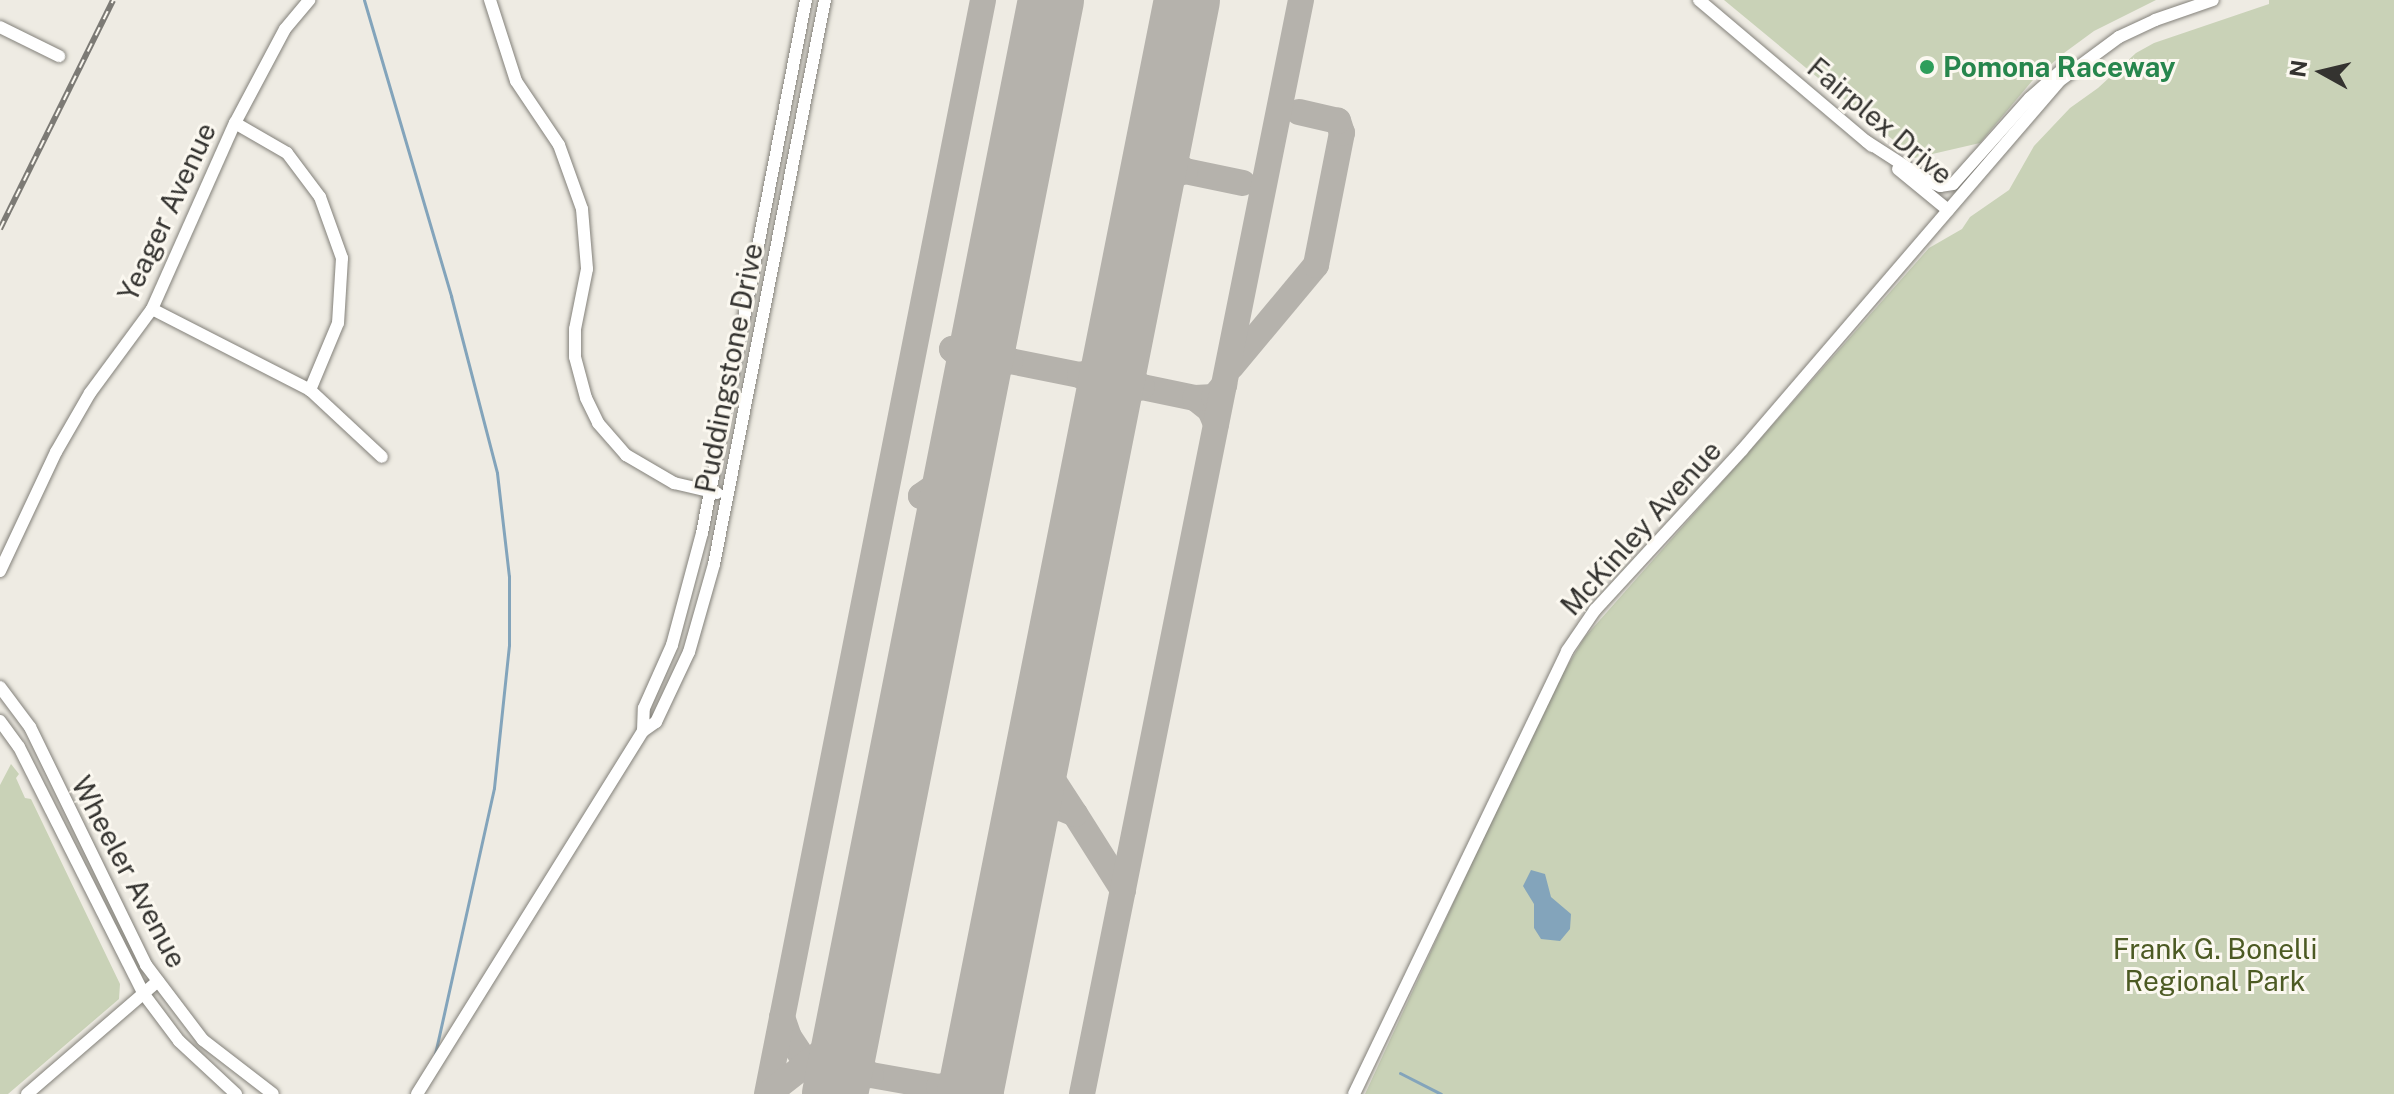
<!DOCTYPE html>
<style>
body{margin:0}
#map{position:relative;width:2394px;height:1094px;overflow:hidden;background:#eeebe3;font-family:"Public Sans",sans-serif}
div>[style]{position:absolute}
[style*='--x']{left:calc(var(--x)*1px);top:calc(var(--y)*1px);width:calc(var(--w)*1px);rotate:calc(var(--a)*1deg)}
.green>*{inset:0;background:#c9d2b7}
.water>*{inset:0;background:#83a4bb}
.stream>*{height:3px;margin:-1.5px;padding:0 1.5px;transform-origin:1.5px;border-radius:1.5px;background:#83a4bb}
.taxiway>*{height:26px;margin:-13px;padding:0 13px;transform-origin:13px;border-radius:13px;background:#b5b2ac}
.runway>*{height:66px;margin:-33px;padding:0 33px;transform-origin:33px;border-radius:33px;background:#b5b2ac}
.roads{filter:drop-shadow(0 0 2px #83817a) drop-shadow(0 0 2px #83817a)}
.minor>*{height:12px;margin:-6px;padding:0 6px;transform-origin:6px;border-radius:6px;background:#fff}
.rail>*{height:6px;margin-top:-3px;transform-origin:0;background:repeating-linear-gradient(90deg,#fbf8f0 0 9px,#7c7a75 0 18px);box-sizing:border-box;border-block:2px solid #7c7a75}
.dots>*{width:22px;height:22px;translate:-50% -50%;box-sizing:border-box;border:4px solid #fbf8f0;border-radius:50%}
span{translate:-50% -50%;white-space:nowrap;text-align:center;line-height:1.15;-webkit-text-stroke:6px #fbf8f0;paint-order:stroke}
.leisure-label{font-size:28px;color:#27864d;font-weight:700}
.left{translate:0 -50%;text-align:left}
.street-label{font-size:28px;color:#343330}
.park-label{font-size:28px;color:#4c5a23}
.north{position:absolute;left:2282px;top:32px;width:80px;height:80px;-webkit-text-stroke:6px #fbf8f0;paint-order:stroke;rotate:278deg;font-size:22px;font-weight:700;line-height:32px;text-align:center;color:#343330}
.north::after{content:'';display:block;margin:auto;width:28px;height:36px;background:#343330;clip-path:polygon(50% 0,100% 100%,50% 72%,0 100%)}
</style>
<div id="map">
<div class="green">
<div style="clip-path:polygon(1724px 0,2156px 0,2094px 31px,2064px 53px,2032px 81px,1980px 143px,1915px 158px)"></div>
<div style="clip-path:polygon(2269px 0,2394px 0,2394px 1094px,1365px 1094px,1547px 700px,1584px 638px,1929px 248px,1962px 229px,1970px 217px,2009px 190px,2034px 146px,2070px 108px,2098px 88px,2136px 53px,2154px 43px,2269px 4px)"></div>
<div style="clip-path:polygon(11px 764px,19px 774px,16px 778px,25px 798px,31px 799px,120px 984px,119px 999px,8px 1094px,0 1094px,0 785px)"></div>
</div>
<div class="water">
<div style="clip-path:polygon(1531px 870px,1545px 874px,1551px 897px,1571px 914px,1570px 929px,1560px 941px,1541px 939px,1534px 928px,1534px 904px,1523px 886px)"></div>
</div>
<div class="stream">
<div style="--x:364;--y:0;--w:309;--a:73.6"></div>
<div style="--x:451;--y:296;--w:183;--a:75.4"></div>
<div style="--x:497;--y:473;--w:104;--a:83.4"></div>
<div style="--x:509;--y:576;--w:69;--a:90"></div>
<div style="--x:509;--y:645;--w:144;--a:96"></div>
<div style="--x:494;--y:788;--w:277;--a:102.5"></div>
<div style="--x:1400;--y:1073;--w:46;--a:27.1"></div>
</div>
<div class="taxiway">
<div style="--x:1185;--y:171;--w:59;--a:11.7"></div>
<div style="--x:1148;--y:194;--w:18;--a:-49"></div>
<div style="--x:1160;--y:180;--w:27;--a:-20"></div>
<div style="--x:1185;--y:171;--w:24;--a:-145"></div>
<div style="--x:1165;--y:157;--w:16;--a:-117"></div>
<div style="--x:1010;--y:361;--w:71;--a:11.3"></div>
<div style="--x:1231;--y:367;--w:133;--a:-50.2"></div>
<div style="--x:1316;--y:265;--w:135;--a:-78.9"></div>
<div style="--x:1342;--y:133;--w:13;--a:-108"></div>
<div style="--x:1338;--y:121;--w:40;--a:-167"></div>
<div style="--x:975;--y:386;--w:24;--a:-54"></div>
<div style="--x:989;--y:367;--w:22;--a:-16"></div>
<div style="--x:1010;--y:361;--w:25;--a:-137"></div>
<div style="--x:992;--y:344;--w:19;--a:-106"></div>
<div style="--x:975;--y:386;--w:22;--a:-106"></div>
<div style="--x:969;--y:365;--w:23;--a:-137"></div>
<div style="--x:952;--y:349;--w:17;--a:-13"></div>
<div style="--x:969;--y:345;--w:26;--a:-47"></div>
<div style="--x:1142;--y:387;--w:54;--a:11.7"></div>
<div style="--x:1106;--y:406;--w:25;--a:-117"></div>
<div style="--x:1095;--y:384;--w:17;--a:-149"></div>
<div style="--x:1080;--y:375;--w:17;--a:-13"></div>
<div style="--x:1097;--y:371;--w:22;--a:-34"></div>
<div style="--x:1105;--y:411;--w:23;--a:-49"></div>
<div style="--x:1120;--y:394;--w:23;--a:-18"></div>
<div style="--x:1142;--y:387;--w:15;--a:-148"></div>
<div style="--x:1129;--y:379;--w:27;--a:-118"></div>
<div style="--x:1216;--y:424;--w:15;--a:-113"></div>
<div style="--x:1210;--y:410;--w:19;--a:-141"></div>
<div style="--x:1195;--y:398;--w:19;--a:-3"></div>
<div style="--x:1214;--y:397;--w:16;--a:-50"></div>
<div style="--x:948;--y:519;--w:18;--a:-106"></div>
<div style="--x:943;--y:502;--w:12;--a:-149"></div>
<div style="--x:933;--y:496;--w:12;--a:180"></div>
<div style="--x:921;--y:496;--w:29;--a:-35"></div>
<div style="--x:945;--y:479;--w:31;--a:-58"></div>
<div style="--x:1075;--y:814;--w:90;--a:57.7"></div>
<div style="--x:1022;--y:832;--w:29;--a:-49"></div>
<div style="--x:1041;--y:810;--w:20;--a:-6"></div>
<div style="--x:1061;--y:808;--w:15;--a:23"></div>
<div style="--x:1075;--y:814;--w:59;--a:-123.1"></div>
<div style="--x:1043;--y:765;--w:31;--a:-94"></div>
<div style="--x:782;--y:1017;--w:21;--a:71"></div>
<div style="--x:789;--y:1037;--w:69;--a:56.3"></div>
<div style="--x:977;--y:1062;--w:25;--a:76"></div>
<div style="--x:983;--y:1086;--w:11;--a:45"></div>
<div style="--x:871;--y:1075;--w:69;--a:10"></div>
<div style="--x:767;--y:1094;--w:1115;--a:-78.83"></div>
<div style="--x:768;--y:1094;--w:93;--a:-38"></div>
<div style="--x:841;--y:1037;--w:12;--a:-55"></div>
<div style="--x:838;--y:1094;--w:21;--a:-49"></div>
<div style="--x:852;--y:1078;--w:19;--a:-9"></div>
<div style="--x:871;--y:1075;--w:14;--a:-150"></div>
<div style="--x:859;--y:1068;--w:19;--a:-122"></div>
<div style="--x:849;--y:1052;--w:30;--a:-90"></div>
<div style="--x:950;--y:1094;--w:13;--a:-148"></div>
<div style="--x:939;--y:1087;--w:25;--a:-14"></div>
<div style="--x:963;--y:1081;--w:24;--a:-54"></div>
<div style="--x:1082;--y:1094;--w:1116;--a:-78.68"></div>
</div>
<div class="runway">
<div style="--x:835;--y:1094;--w:1115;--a:-78.83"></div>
<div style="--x:970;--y:1094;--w:1115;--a:-78.78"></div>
</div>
<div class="roads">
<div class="minor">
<div style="--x:490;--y:0;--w:85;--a:72.2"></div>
<div style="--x:516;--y:81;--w:77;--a:56.1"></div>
<div style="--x:559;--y:145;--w:68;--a:70.2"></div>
<div style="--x:582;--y:209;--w:60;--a:85.2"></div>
<div style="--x:587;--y:269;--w:61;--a:101.3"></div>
<div style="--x:575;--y:329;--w:28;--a:90"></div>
<div style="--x:575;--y:357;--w:42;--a:75"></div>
<div style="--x:586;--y:398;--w:28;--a:64"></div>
<div style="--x:598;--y:423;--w:43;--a:48.8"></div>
<div style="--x:626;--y:455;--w:56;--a:30.3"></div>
<div style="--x:674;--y:483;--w:44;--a:13.1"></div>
<div style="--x:1699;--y:0;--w:226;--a:40.2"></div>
<div style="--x:0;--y:27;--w:66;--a:26.2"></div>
<div style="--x:235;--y:123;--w:60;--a:30"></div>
<div style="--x:287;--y:153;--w:55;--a:53.1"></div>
<div style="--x:320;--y:197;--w:65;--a:70.2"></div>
<div style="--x:342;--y:258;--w:65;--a:93.5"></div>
<div style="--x:338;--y:323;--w:73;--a:112.7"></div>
<div style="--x:1866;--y:141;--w:74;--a:32.8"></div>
<div style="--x:1928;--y:181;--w:13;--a:23"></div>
<div style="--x:1940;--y:186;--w:13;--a:-9"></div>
<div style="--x:1953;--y:184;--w:115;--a:-48.2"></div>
<div style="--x:2030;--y:98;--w:45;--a:-41.4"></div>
<div style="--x:1898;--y:169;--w:65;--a:39.4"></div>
<div style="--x:152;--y:309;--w:178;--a:27.1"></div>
<div style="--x:310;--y:390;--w:98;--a:42.9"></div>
<div style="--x:0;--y:571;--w:132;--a:-64.8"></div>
<div style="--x:56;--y:452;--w:68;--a:-60"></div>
<div style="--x:90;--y:393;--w:104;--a:-53.6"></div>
<div style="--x:152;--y:309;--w:204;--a:-66"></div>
<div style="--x:235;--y:123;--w:106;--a:-62"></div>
<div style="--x:285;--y:29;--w:38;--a:-50"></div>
<div style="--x:0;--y:687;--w:50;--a:53.1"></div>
<div style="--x:30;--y:727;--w:265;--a:64"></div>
<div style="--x:146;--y:965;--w:94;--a:52.8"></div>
<div style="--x:203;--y:1040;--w:88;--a:37.6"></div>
<div style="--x:0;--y:721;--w:32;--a:54"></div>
<div style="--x:19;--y:747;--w:275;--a:63.2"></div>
<div style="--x:143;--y:993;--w:60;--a:53.1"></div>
<div style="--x:179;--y:1041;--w:78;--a:42.9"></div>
<div style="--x:643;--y:731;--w:23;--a:-88"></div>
<div style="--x:644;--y:708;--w:69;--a:-66"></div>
<div style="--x:672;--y:645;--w:116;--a:-75"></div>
<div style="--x:702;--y:533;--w:543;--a:-78.96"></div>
<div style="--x:27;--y:1094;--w:173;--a:-40.8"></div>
<div style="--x:417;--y:1094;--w:428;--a:-58.1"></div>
<div style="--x:643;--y:731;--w:16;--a:-35"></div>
<div style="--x:656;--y:722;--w:77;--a:-64.8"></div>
<div style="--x:689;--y:652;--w:91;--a:-74.1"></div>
<div style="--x:714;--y:564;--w:575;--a:-78.87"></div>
<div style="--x:1354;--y:1094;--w:492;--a:-64.3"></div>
<div style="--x:1567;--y:651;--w:50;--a:-55.7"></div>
<div style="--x:1595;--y:610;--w:217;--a:-47.4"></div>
<div style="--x:1742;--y:450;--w:485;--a:-49.3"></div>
<div style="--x:2058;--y:82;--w:76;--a:-36.4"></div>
<div style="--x:2119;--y:37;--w:40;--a:-25"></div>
<div style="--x:2155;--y:20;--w:61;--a:-19"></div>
</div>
</div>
<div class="rail">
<div style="--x:0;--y:229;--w:255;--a:-63.7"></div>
</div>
<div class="dots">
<div style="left:1927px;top:67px;background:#2e9e5b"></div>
</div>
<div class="leisure-label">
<span class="left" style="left:1943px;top:67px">Pomona Raceway</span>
</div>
<div class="street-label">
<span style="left:1880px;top:121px;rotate:40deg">Fairplex Drive</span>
<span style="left:167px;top:212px;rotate:-65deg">Yeager Avenue</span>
<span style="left:729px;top:368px;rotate:-79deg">Puddingstone Drive</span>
<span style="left:1641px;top:528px;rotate:-48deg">McKinley Avenue</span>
<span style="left:129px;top:872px;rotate:62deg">Wheeler Avenue</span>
</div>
<div class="park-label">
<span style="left:2215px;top:965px">Frank G. Bonelli<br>Regional Park</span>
</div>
<div class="north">N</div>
</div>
